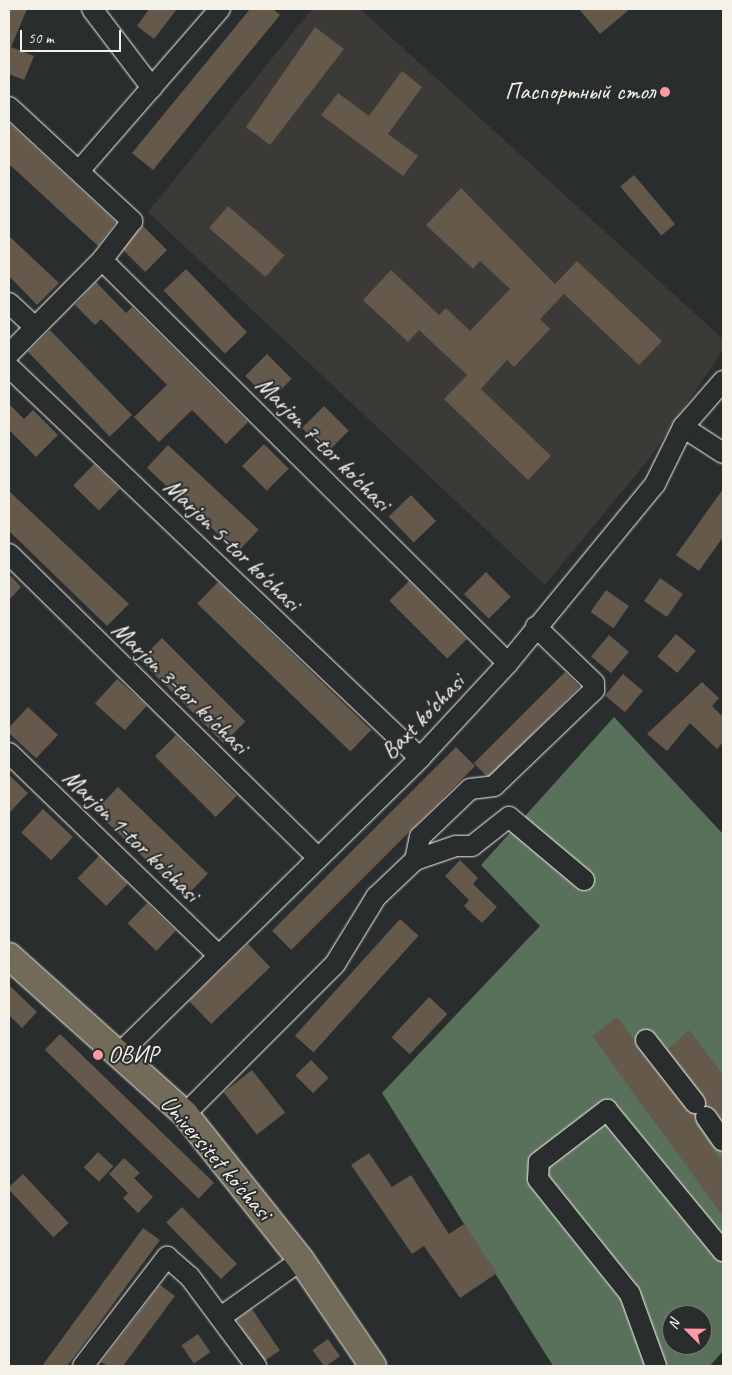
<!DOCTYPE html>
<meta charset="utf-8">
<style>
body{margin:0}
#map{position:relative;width:732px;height:1375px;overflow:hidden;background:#2a2d2e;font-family:Caveat,sans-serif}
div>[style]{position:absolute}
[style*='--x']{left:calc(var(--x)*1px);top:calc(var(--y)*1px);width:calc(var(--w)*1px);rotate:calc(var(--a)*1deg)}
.built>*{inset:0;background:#3b3a37}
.green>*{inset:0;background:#59705b}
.building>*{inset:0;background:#64594b;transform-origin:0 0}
.roads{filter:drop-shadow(0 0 1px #f4f1e8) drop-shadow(0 0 1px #f4f1e8)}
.minor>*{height:20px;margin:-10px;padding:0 10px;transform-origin:10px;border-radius:10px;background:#2a2d2e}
.major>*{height:26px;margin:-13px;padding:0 13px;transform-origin:13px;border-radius:13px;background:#726b5a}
.dots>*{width:14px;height:14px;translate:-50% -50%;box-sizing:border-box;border:2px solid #2a2d2e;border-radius:50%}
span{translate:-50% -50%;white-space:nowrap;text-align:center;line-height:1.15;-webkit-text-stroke:4px #2a2d2e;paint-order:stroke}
.poi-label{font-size:24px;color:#f4f1e8}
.right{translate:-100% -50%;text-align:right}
.left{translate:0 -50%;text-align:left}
.street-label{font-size:24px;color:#f4f1e8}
.frame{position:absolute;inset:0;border:10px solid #f4f1e8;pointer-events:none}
.north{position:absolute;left:662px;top:1305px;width:50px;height:50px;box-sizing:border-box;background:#2a2d2e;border:1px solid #7b7b78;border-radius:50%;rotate:293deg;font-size:14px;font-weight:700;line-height:20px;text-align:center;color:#f4f1e8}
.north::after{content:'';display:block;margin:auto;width:18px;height:22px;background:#ff9aa2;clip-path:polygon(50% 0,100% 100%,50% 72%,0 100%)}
.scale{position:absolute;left:20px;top:30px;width:101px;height:22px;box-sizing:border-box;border:2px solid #f4f1e8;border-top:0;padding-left:6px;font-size:15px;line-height:18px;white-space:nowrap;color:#f4f1e8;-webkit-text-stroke:4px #2a2d2e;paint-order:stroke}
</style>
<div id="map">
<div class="built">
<div style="clip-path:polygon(312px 9px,360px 9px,723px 339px,723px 350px,652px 455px,545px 585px,148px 212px)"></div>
</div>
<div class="green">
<div style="clip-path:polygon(evenodd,614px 717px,723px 834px,723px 1351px,710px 1366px,553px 1366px,382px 1093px,540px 926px,481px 865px,614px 717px,672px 1315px,702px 1315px,702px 1345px,672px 1345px,672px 1315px)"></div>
</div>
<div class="building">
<div style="clip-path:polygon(9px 9px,27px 9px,11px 47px,34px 56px,24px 80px,9px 74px)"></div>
<div style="clip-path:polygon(149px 9px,177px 9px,154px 39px,137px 26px)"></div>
<div style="clip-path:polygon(250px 9px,273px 9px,280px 15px,153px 170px,132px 153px)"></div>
<div style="clip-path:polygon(579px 9px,630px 9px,600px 34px)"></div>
<div style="clip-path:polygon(315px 27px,344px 49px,270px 145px,246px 127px)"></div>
<div style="clip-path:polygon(402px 71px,422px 87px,388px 134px,418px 156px,403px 176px,321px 115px,338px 93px,369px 116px)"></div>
<div style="clip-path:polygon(9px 123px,116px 222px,98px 246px,9px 164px)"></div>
<div style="left:634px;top:175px;width:64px;height:18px;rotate:50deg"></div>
<div style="clip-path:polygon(461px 188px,555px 284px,577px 261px,662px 341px,639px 365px,564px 294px,540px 319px,550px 329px,514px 367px,507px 360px,481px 389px,551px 456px,528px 480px,444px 399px,467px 375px,419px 330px,408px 342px,363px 300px,391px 270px,439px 315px,446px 308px,470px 331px,510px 289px,480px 261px,473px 269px,426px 225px)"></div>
<div style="left:228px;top:206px;width:75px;height:29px;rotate:41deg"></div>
<div style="left:143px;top:226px;width:34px;height:31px;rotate:45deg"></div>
<div style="clip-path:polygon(9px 236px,59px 283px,37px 305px,9px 276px)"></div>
<div style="left:186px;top:269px;width:88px;height:31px;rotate:46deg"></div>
<div style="clip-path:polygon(96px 282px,126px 313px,132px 307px,248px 422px,226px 444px,192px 410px,159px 442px,134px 417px,167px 385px,101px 319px,95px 325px,75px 305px)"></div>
<div style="left:50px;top:330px;width:118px;height:31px;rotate:46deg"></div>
<div style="left:267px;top:354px;width:35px;height:31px;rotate:45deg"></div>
<div style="clip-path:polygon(9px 404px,24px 419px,33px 410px,58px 435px,36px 457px,9px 430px)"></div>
<div style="left:324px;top:406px;width:35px;height:31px;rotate:45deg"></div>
<div style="left:264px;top:444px;width:35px;height:31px;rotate:45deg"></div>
<div style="left:168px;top:445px;width:124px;height:31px;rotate:43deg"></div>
<div style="left:94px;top:464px;width:36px;height:30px;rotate:44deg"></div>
<div style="clip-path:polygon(723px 489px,723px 537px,699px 571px,676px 555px)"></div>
<div style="clip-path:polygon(9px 491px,129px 604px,107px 626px,9px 531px)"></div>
<div style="left:411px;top:495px;width:36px;height:31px;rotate:46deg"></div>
<div style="left:486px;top:572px;width:35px;height:31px;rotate:45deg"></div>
<div style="clip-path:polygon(9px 574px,21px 587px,9px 600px)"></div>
<div style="left:660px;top:578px;width:28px;height:28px;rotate:35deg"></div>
<div style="left:409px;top:581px;width:82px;height:28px;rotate:45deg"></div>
<div style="left:218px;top:582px;width:213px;height:30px;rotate:44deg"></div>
<div style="left:606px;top:590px;width:28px;height:27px;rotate:35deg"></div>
<div style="left:676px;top:634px;width:26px;height:29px;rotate:40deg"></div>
<div style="left:609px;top:635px;width:26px;height:28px;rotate:40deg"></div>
<div style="left:162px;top:638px;width:118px;height:31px;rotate:45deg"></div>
<div style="left:565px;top:672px;width:21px;height:129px;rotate:45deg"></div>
<div style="left:623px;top:674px;width:26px;height:28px;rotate:40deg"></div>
<div style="left:117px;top:679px;width:40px;height:33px;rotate:42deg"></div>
<div style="clip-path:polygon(702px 682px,719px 698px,712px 706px,723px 717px,723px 742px,717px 749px,690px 723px,667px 751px,647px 734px)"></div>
<div style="left:28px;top:707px;width:41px;height:32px;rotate:43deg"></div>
<div style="left:176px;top:735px;width:86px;height:30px;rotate:45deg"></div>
<div style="left:456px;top:747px;width:27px;height:260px;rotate:45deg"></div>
<div style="clip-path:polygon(9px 775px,28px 793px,9px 813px)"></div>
<div style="left:118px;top:787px;width:125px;height:33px;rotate:44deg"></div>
<div style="left:43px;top:809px;width:41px;height:32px;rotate:43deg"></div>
<div style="left:99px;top:856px;width:40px;height:31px;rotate:44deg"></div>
<div style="clip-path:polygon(460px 860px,478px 878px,473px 884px,497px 907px,482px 923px,464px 906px,469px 900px,445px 876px)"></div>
<div style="left:147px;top:903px;width:40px;height:28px;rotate:44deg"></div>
<div style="left:400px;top:919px;width:25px;height:157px;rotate:42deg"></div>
<div style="left:248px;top:944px;width:32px;height:82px;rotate:46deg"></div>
<div style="clip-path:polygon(9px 985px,37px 1012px,22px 1028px,9px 1015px)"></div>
<div style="left:429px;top:997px;width:25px;height:55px;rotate:43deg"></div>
<div style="clip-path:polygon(617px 1017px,686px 1110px,695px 1115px,696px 1125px,723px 1163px,723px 1216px,592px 1036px)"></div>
<div style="clip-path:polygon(689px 1030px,723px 1075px,723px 1121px,706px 1105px,704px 1096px,668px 1049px)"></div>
<div style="left:60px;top:1034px;width:214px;height:22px;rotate:44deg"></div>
<div style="left:311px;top:1060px;width:25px;height:22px;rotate:45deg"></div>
<div style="left:252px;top:1070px;width:54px;height:36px;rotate:52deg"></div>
<div style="left:98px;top:1152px;width:21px;height:21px;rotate:43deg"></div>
<div style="clip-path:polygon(369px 1153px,392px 1187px,411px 1175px,449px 1234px,464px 1224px,497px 1273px,460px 1298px,424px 1246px,412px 1254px,351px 1165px)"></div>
<div style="clip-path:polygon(124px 1158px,140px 1173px,134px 1178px,153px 1197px,138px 1213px,123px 1198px,128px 1193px,109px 1174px)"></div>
<div style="left:23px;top:1174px;width:67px;height:21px;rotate:47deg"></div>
<div style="left:182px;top:1207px;width:79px;height:22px;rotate:46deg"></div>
<div style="clip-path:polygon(143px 1228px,160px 1240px,86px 1341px,67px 1366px,42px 1366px)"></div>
<div style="clip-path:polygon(160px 1285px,175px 1296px,123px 1366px,108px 1366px,101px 1362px)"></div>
<div style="left:252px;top:1309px;width:50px;height:19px;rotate:56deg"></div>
<div style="left:198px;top:1334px;width:22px;height:20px;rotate:56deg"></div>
<div style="left:328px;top:1339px;width:21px;height:19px;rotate:55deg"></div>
</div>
<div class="roads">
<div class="minor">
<div style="--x:92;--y:9;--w:99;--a:52.8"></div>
<div style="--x:9;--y:107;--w:168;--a:42.8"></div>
<div style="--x:132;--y:221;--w:49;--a:127.6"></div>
<div style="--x:102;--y:260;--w:132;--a:134.7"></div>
<div style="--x:79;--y:171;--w:215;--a:-49"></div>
<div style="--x:102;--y:260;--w:572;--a:44.79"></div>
<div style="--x:9;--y:303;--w:35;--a:43"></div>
<div style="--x:9;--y:367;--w:567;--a:43.57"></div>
<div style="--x:683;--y:427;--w:48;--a:33"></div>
<div style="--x:9;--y:554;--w:432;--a:44.5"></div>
<div style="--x:9;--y:753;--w:291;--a:44"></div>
<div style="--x:415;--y:860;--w:43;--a:-18.9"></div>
<div style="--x:456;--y:846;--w:16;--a:0"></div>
<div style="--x:472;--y:846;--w:47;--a:-38.1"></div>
<div style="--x:509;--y:817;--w:98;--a:40"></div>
<div style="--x:646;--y:1040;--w:80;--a:52.1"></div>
<div style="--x:118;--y:1055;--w:424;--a:-44.5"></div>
<div style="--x:420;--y:758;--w:129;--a:-47.2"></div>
<div style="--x:508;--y:663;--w:232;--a:-50.6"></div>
<div style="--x:655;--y:484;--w:64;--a:-63.8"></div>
<div style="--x:683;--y:427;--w:61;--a:-49"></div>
<div style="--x:185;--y:1114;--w:212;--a:-45"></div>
<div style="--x:335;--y:964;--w:79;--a:-58.5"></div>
<div style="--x:376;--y:897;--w:54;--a:-43.5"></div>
<div style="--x:415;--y:860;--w:24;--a:-78"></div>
<div style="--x:420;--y:837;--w:69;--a:-43.8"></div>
<div style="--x:470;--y:789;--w:24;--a:-7"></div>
<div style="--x:494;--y:786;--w:139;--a:-43.8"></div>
<div style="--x:594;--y:690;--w:7;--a:-90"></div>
<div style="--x:594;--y:683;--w:81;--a:-136"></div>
<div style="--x:706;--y:1117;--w:29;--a:55"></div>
<div style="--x:221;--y:1317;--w:98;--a:-35.5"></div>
<div style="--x:83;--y:1366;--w:138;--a:-52.4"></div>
<div style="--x:167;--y:1257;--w:30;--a:41"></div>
<div style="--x:190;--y:1277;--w:111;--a:53.4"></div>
<div style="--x:656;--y:1366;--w:77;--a:-109.9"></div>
<div style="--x:630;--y:1294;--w:147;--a:-128.7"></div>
<div style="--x:538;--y:1179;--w:17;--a:-87"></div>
<div style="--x:539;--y:1162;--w:86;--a:-37.4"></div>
<div style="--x:607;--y:1110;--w:183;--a:50.6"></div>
</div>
<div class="major">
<div style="--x:9;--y:956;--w:237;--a:41.9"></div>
<div style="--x:185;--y:1114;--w:186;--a:51.5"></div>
<div style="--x:301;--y:1260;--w:128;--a:55.8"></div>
</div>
</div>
<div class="dots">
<div style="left:665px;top:92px;background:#ff9aa2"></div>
<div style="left:98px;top:1055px;background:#ff9aa2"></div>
</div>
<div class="poi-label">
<span class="right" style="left:655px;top:92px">Паспортный стол</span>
<span class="left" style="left:108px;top:1055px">ОВИР</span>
</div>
<div class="street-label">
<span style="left:323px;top:444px;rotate:45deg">Marjon 7-tor ko'chasi</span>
<span style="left:232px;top:545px;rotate:44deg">Marjon 5-tor ko'chasi</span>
<span style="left:180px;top:688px;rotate:44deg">Marjon 3-tor ko'chasi</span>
<span style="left:423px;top:717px;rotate:-46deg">Baxt ko'chasi</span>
<span style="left:131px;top:836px;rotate:44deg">Marjon 1-tor ko'chasi</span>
<span style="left:216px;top:1158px;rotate:49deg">Universitet ko'chasi</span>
</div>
<div class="frame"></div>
<div class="north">N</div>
<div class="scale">50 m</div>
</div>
